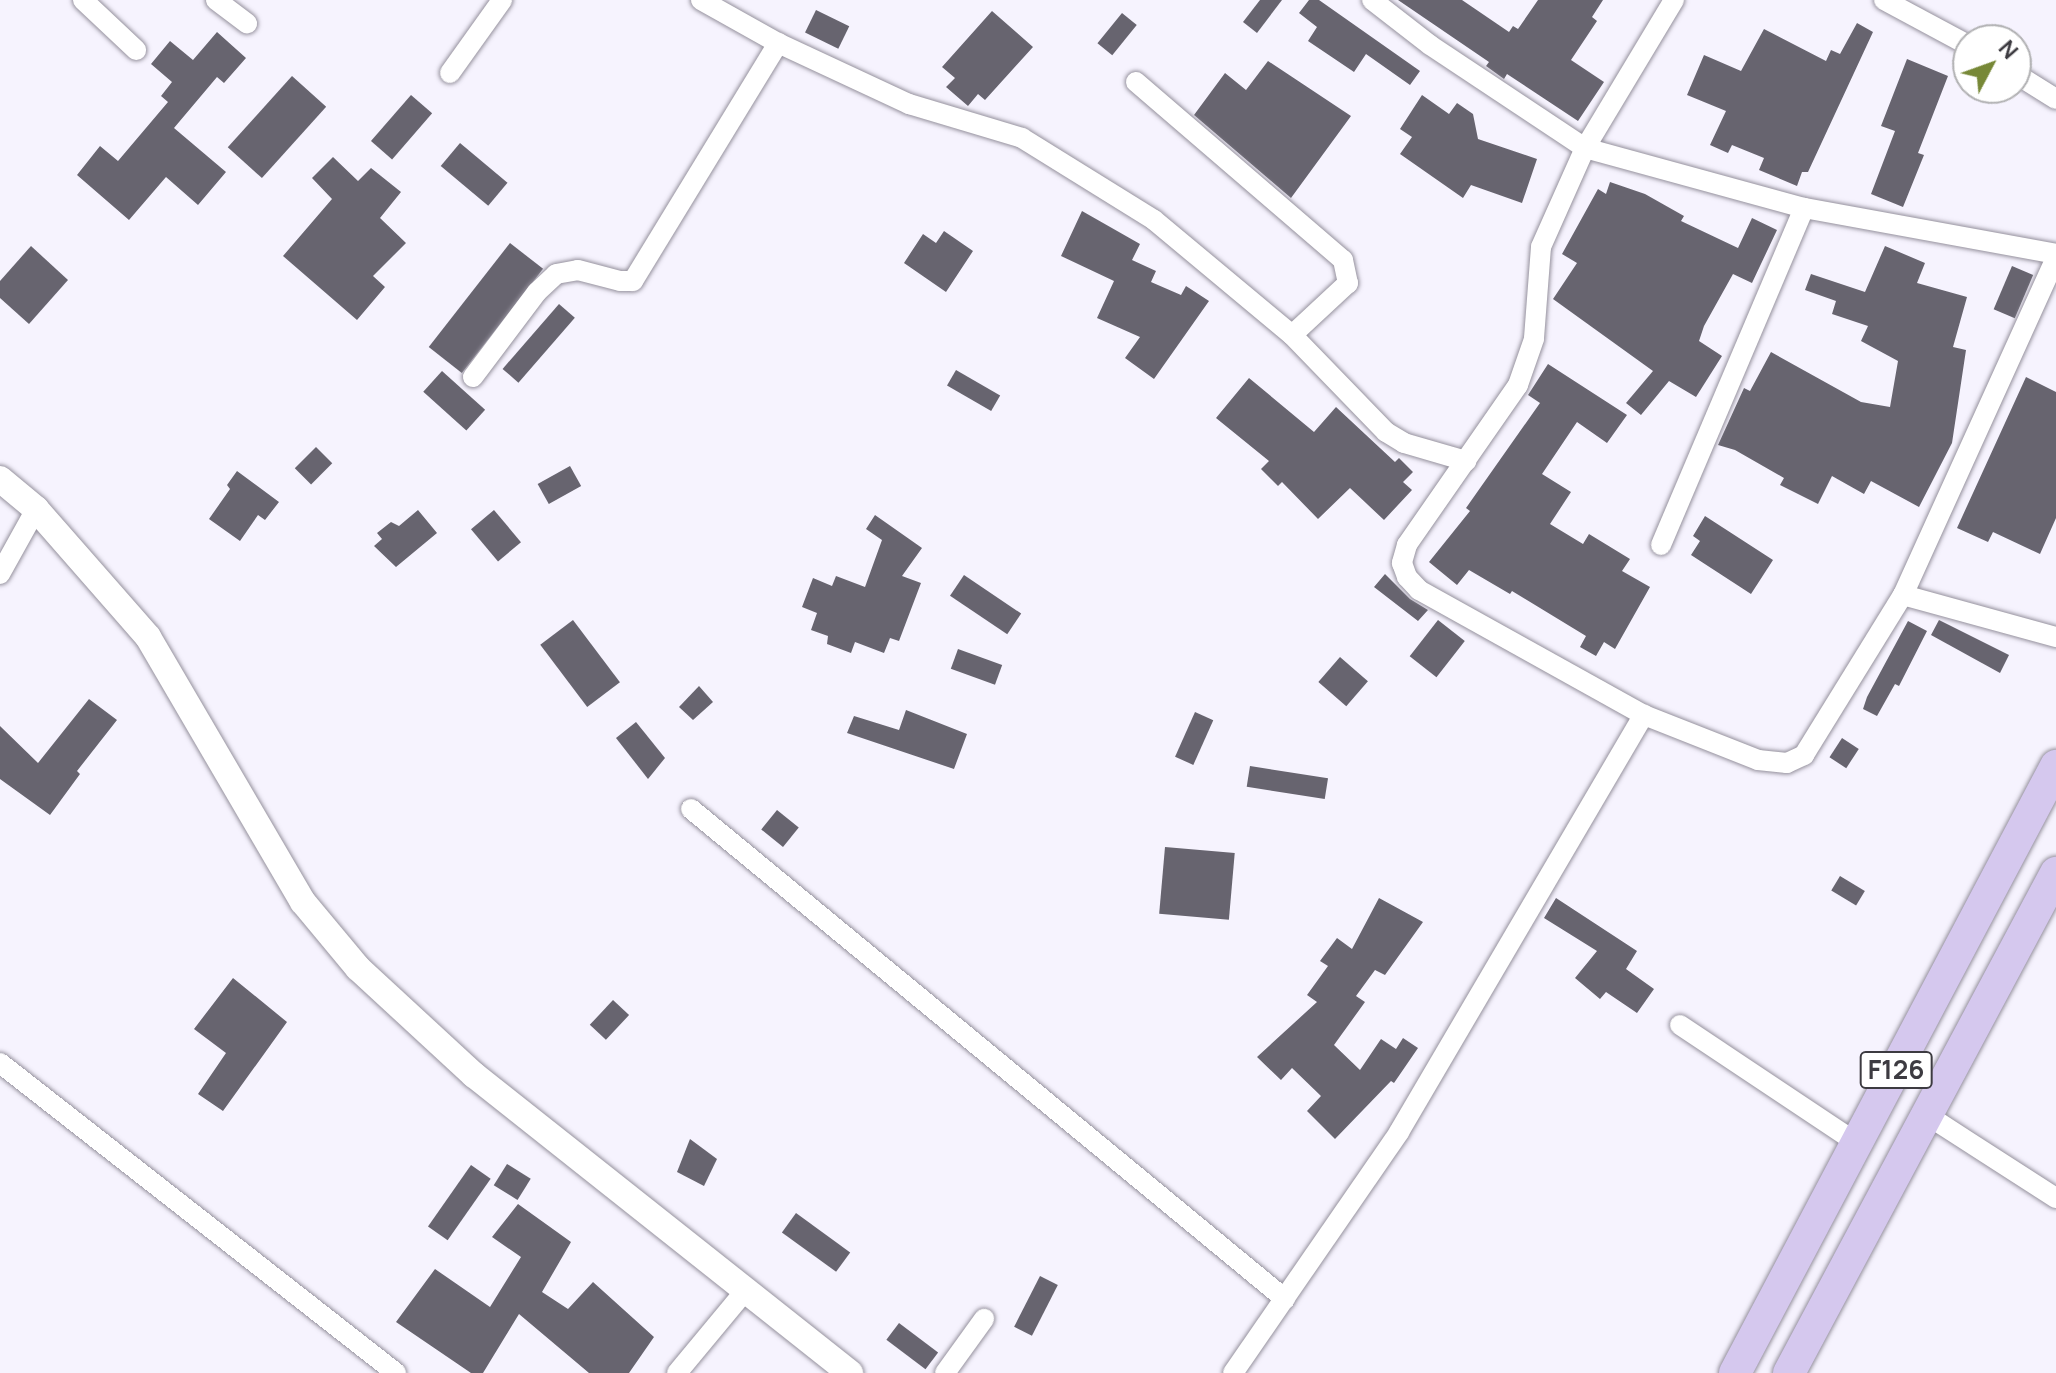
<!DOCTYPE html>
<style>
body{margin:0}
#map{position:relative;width:2056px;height:1373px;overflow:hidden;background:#f6f3fe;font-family:Manrope,sans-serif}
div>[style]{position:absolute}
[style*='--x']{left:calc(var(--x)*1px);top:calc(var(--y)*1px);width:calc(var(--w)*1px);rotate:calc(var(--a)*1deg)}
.building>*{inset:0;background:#67646f;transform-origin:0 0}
.roads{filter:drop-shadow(0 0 2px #95919d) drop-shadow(0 0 2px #95919d)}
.minor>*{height:20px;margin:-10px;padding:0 10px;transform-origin:10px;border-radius:10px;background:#fff}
.tertiary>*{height:26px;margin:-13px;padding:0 13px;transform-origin:13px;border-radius:13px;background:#fff}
.primary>*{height:32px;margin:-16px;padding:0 16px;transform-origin:16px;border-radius:16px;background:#d5c8ee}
span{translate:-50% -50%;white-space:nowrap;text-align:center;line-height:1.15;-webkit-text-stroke:8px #fff;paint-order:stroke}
.shield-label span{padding:2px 6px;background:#fff;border:2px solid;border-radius:6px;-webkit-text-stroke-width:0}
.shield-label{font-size:26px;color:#3d3b41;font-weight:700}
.north{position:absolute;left:1952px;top:24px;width:80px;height:80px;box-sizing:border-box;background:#fff;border:2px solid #b1b1b3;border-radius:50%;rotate:49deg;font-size:22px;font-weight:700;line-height:32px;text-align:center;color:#3d3b41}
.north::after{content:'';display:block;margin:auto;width:28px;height:36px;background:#778837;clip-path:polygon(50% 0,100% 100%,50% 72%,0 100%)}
</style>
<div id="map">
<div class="building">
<div style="clip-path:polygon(1260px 0,1282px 0,1257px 33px,1243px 22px)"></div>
<div style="clip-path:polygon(1309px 0,1319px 0,1420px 71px,1410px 85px,1366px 54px,1354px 72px,1308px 41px,1317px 27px,1299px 13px)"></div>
<div style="clip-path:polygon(1398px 0,1462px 0,1509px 32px,1513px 26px,1518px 29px,1538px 0,1603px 0,1592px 17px,1597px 21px,1571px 60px,1604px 82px,1578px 121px,1507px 74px,1504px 79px,1486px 66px,1489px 62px)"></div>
<div style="left:816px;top:10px;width:37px;height:25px;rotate:26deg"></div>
<div style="clip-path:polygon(992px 11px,1033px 47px,985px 100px,978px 94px,968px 106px,946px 87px,955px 78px,942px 67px)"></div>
<div style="left:1122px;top:13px;width:19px;height:39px;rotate:39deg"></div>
<div style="clip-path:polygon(1857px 23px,1873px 32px,1808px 172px,1802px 172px,1797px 186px,1759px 170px,1764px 158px,1732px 145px,1728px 153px,1710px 145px,1726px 111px,1687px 95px,1704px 55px,1741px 71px,1764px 29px,1826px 61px,1831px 50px,1840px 54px)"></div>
<div style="clip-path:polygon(217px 32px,246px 58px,224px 83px,217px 77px,174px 128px,226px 172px,198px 205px,166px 177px,129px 220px,77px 175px,100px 146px,118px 161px,168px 102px,161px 96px,172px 82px,151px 64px,170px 41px,193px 60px)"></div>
<div style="clip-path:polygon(1907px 59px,1948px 76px,1918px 153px,1924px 155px,1903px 207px,1871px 194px,1895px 131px,1881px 126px)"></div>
<div style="clip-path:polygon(1268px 61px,1351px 116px,1291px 198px,1194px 115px,1225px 73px,1246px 90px)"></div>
<div style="left:292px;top:76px;width:46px;height:96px;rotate:42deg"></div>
<div style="left:411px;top:95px;width:28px;height:61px;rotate:41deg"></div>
<div style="clip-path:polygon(1422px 95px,1449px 114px,1457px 103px,1473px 114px,1478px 139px,1537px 159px,1522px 203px,1471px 185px,1463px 198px,1400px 154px,1412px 137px,1400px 129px)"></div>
<div style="left:460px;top:143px;width:62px;height:30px;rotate:40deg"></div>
<div style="clip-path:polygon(333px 157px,358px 181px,371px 168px,401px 192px,380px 218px,406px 243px,373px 276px,385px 287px,357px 320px,283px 256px,332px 199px,312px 178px)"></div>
<div style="clip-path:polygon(1610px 182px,1645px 194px,1684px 216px,1681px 221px,1738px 248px,1752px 218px,1777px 230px,1752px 283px,1733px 274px,1704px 326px,1699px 341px,1722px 356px,1696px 397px,1669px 381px,1641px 415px,1626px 403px,1653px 371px,1553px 299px,1577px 263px,1562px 254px,1598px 189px,1606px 194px)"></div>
<div style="clip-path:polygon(1082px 211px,1140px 244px,1132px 260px,1156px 271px,1151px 282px,1181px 295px,1186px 286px,1209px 301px,1154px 379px,1125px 358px,1140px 337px,1097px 318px,1114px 281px,1061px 256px)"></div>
<div style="clip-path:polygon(944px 231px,973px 251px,946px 292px,904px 263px,923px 234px,936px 243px)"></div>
<div style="left:510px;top:243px;width:42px;height:132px;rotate:38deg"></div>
<div style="clip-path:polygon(31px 246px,68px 280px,29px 324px,0 298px,0 281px)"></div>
<div style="clip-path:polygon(1885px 246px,1925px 263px,1917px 283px,1967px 297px,1953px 347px,1966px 350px,1952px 443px,1919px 507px,1871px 481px,1864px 494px,1832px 476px,1818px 504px,1780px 485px,1784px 478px,1735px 450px,1718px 445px,1744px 388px,1750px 391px,1771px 352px,1861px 402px,1890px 407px,1898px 361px,1861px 341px,1868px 326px,1832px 314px,1836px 301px,1805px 290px,1811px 274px,1865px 292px)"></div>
<div style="left:2012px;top:266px;width:23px;height:47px;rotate:23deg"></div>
<div style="left:559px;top:304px;width:21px;height:86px;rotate:41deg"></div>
<div style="clip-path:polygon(1548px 364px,1627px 415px,1607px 443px,1577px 422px,1542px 474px,1571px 492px,1550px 524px,1583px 544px,1589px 534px,1630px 559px,1622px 571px,1650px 587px,1615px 649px,1604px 642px,1596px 656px,1580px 647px,1586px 636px,1512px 591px,1510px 594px,1469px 570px,1457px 585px,1429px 562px,1470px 511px,1466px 508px,1540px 403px,1528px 395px)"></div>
<div style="left:956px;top:370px;width:51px;height:18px;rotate:30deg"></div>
<div style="left:442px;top:371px;width:58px;height:28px;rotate:42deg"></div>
<div style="clip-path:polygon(2026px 377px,2056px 392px,2056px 518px,2040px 554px,1993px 532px,1988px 542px,1957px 528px)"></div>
<div style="clip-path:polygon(1249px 378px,1314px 432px,1336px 407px,1395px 462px,1399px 458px,1413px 472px,1403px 482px,1412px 490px,1384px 520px,1350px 488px,1318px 519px,1282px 482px,1278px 486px,1261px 469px,1269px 461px,1216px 418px)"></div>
<div style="left:316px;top:447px;width:23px;height:30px;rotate:45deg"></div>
<div style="left:570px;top:466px;width:23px;height:37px;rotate:61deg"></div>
<div style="clip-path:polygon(237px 471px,279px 502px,265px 520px,258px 515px,240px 541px,209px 519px,230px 489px,227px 485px)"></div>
<div style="clip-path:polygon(418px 510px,437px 533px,396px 567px,374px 546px,382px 539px,377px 533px,391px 522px,399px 526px)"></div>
<div style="left:494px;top:510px;width:42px;height:30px;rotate:50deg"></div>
<div style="clip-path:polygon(875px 515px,922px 548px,902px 576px,921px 583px,899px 641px,890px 638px,884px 653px,855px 642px,851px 653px,827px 644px,828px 636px,811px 630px,817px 613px,802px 607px,813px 578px,832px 586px,836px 576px,865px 587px,882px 540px,866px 529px)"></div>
<div style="clip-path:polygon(1705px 516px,1773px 560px,1751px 594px,1691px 555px,1700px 541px,1693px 536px)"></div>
<div style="clip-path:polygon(1385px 574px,1410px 599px,1428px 610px,1418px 621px,1374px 587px)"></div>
<div style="left:964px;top:575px;width:69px;height:25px;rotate:34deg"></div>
<div style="left:573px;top:620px;width:78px;height:41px;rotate:53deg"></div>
<div style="left:1438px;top:620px;width:34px;height:46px;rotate:38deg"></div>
<div style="clip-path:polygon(1939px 620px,2009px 655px,2000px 673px,1931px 635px)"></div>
<div style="clip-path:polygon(1908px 621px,1927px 631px,1899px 686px,1895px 684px,1877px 716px,1863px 709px,1867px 697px)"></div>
<div style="left:958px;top:649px;width:47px;height:21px;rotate:20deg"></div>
<div style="left:1340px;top:657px;width:37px;height:33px;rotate:41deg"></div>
<div style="clip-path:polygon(699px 686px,713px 702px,693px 720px,679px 707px)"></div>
<div style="clip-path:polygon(89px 699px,117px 720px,77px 771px,80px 774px,50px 815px,0 779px,0 726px,38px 763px)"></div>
<div style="clip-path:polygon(906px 710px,967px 734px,954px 769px,847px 733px,854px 716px,899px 730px)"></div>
<div style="left:1195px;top:712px;width:20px;height:49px;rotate:24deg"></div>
<div style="clip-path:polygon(636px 722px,665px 758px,648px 779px,616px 738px)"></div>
<div style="left:1842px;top:738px;width:20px;height:23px;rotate:33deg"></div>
<div style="left:1250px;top:766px;width:79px;height:21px;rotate:9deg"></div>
<div style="left:777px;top:810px;width:28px;height:25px;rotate:39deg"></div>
<div style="left:1165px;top:847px;width:70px;height:67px;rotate:5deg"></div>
<div style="left:1840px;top:876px;width:29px;height:17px;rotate:31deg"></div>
<div style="clip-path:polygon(1379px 898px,1423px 922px,1385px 975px,1375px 970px,1356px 996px,1365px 1002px,1334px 1045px,1360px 1070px,1381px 1039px,1396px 1049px,1403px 1038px,1418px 1048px,1394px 1083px,1391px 1081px,1335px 1139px,1307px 1111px,1321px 1096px,1292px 1068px,1281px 1080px,1257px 1057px,1317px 1002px,1307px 995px,1328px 966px,1320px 961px,1337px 938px,1352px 949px)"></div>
<div style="clip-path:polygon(1556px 898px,1637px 951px,1626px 969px,1654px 989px,1637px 1013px,1606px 992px,1600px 999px,1575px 978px,1597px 951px,1544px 918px)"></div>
<div style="clip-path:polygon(233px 978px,287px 1022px,223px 1111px,198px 1094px,226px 1053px,194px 1029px)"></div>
<div style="left:613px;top:1000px;width:22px;height:34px;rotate:43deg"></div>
<div style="clip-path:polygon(690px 1139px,717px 1159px,704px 1186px,677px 1172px)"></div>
<div style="left:507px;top:1164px;width:28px;height:25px;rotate:32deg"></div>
<div style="left:471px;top:1165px;width:24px;height:75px;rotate:35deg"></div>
<div style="clip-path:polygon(518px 1204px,571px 1242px,542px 1292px,568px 1309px,593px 1282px,654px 1337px,629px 1373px,589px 1373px,519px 1314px,483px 1373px,471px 1373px,396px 1322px,435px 1269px,490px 1307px,521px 1257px,492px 1237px)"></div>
<div style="left:796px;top:1213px;width:67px;height:24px;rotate:36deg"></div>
<div style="left:1040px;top:1276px;width:20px;height:57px;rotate:27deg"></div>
<div style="left:899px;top:1323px;width:49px;height:21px;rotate:37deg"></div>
</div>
<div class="roads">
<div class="minor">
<div style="--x:83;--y:0;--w:73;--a:43.3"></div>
<div style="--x:216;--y:0;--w:39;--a:37"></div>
<div style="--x:701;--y:0;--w:88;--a:29.2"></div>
<div style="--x:778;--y:43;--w:145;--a:25"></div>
<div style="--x:909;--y:104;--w:118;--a:16.7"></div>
<div style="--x:1022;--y:138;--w:155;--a:31.8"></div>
<div style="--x:1154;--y:220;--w:180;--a:39.8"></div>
<div style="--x:1292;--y:335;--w:135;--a:45.9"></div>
<div style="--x:1386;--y:432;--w:21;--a:31"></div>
<div style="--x:1404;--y:443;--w:65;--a:16.2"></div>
<div style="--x:1372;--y:0;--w:73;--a:37.8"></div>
<div style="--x:1430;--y:45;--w:186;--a:33.6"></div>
<div style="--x:1585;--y:148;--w:227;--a:15.3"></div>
<div style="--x:1804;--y:208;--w:256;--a:10.3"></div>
<div style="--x:1674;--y:0;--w:173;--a:121"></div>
<div style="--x:1585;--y:148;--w:108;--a:114"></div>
<div style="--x:1541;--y:247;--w:92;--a:94.4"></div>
<div style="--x:1534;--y:339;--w:49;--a:109.2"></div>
<div style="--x:1518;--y:385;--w:195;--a:124.8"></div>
<div style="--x:1407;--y:545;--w:19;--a:106"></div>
<div style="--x:1402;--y:563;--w:15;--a:70"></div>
<div style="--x:1407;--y:577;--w:18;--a:47"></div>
<div style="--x:1419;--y:590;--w:257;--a:29.1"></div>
<div style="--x:1644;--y:715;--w:123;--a:21.5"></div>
<div style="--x:1758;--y:760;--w:29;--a:6"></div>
<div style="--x:1787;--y:763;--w:19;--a:-25"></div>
<div style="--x:1804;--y:755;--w:188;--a:-58.3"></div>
<div style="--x:1903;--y:595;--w:371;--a:-65.6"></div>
<div style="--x:1884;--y:0;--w:95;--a:28.2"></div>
<div style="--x:450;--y:73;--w:90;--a:-54.5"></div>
<div style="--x:2016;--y:74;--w:47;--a:32"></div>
<div style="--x:1136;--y:82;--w:273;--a:40.7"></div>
<div style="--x:1343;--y:260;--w:24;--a:78"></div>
<div style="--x:1348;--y:283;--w:76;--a:137.1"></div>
<div style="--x:473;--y:377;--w:106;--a:-53"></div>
<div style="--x:537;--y:292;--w:26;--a:-43"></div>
<div style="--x:556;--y:274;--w:22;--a:-10"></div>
<div style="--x:578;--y:270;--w:43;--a:14.7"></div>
<div style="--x:620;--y:281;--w:13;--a:0"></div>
<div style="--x:633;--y:281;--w:279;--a:-58.6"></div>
<div style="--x:1661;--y:545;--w:366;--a:-67"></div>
<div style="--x:0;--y:574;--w:74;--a:-61"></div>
<div style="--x:1903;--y:595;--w:159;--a:15.4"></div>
<div style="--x:691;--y:809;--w:770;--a:39.52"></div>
<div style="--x:1680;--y:1025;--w:213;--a:33.7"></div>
<div style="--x:0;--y:1063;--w:503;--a:38.05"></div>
<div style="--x:1927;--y:1115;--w:153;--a:32.8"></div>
<div style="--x:677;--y:1373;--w:108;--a:-50.3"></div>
<div style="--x:945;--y:1373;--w:67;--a:-54.2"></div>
<div style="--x:1233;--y:1373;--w:293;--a:-55.4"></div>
<div style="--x:1399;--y:1132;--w:484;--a:-59.6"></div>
</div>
<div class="tertiary">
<div style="--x:0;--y:479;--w:47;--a:39.8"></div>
<div style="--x:36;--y:509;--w:170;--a:48.8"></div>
<div style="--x:148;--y:637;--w:307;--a:59.7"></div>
<div style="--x:303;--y:902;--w:86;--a:50.2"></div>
<div style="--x:358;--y:968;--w:158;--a:42.7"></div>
<div style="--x:474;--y:1075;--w:480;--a:38.4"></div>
</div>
<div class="primary">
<div style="--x:1735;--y:1373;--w:687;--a:-62.13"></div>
<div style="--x:1789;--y:1373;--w:567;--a:-61.9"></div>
</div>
</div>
<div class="shield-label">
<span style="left:1896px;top:1070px">F126</span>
</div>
<div class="north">N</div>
</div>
